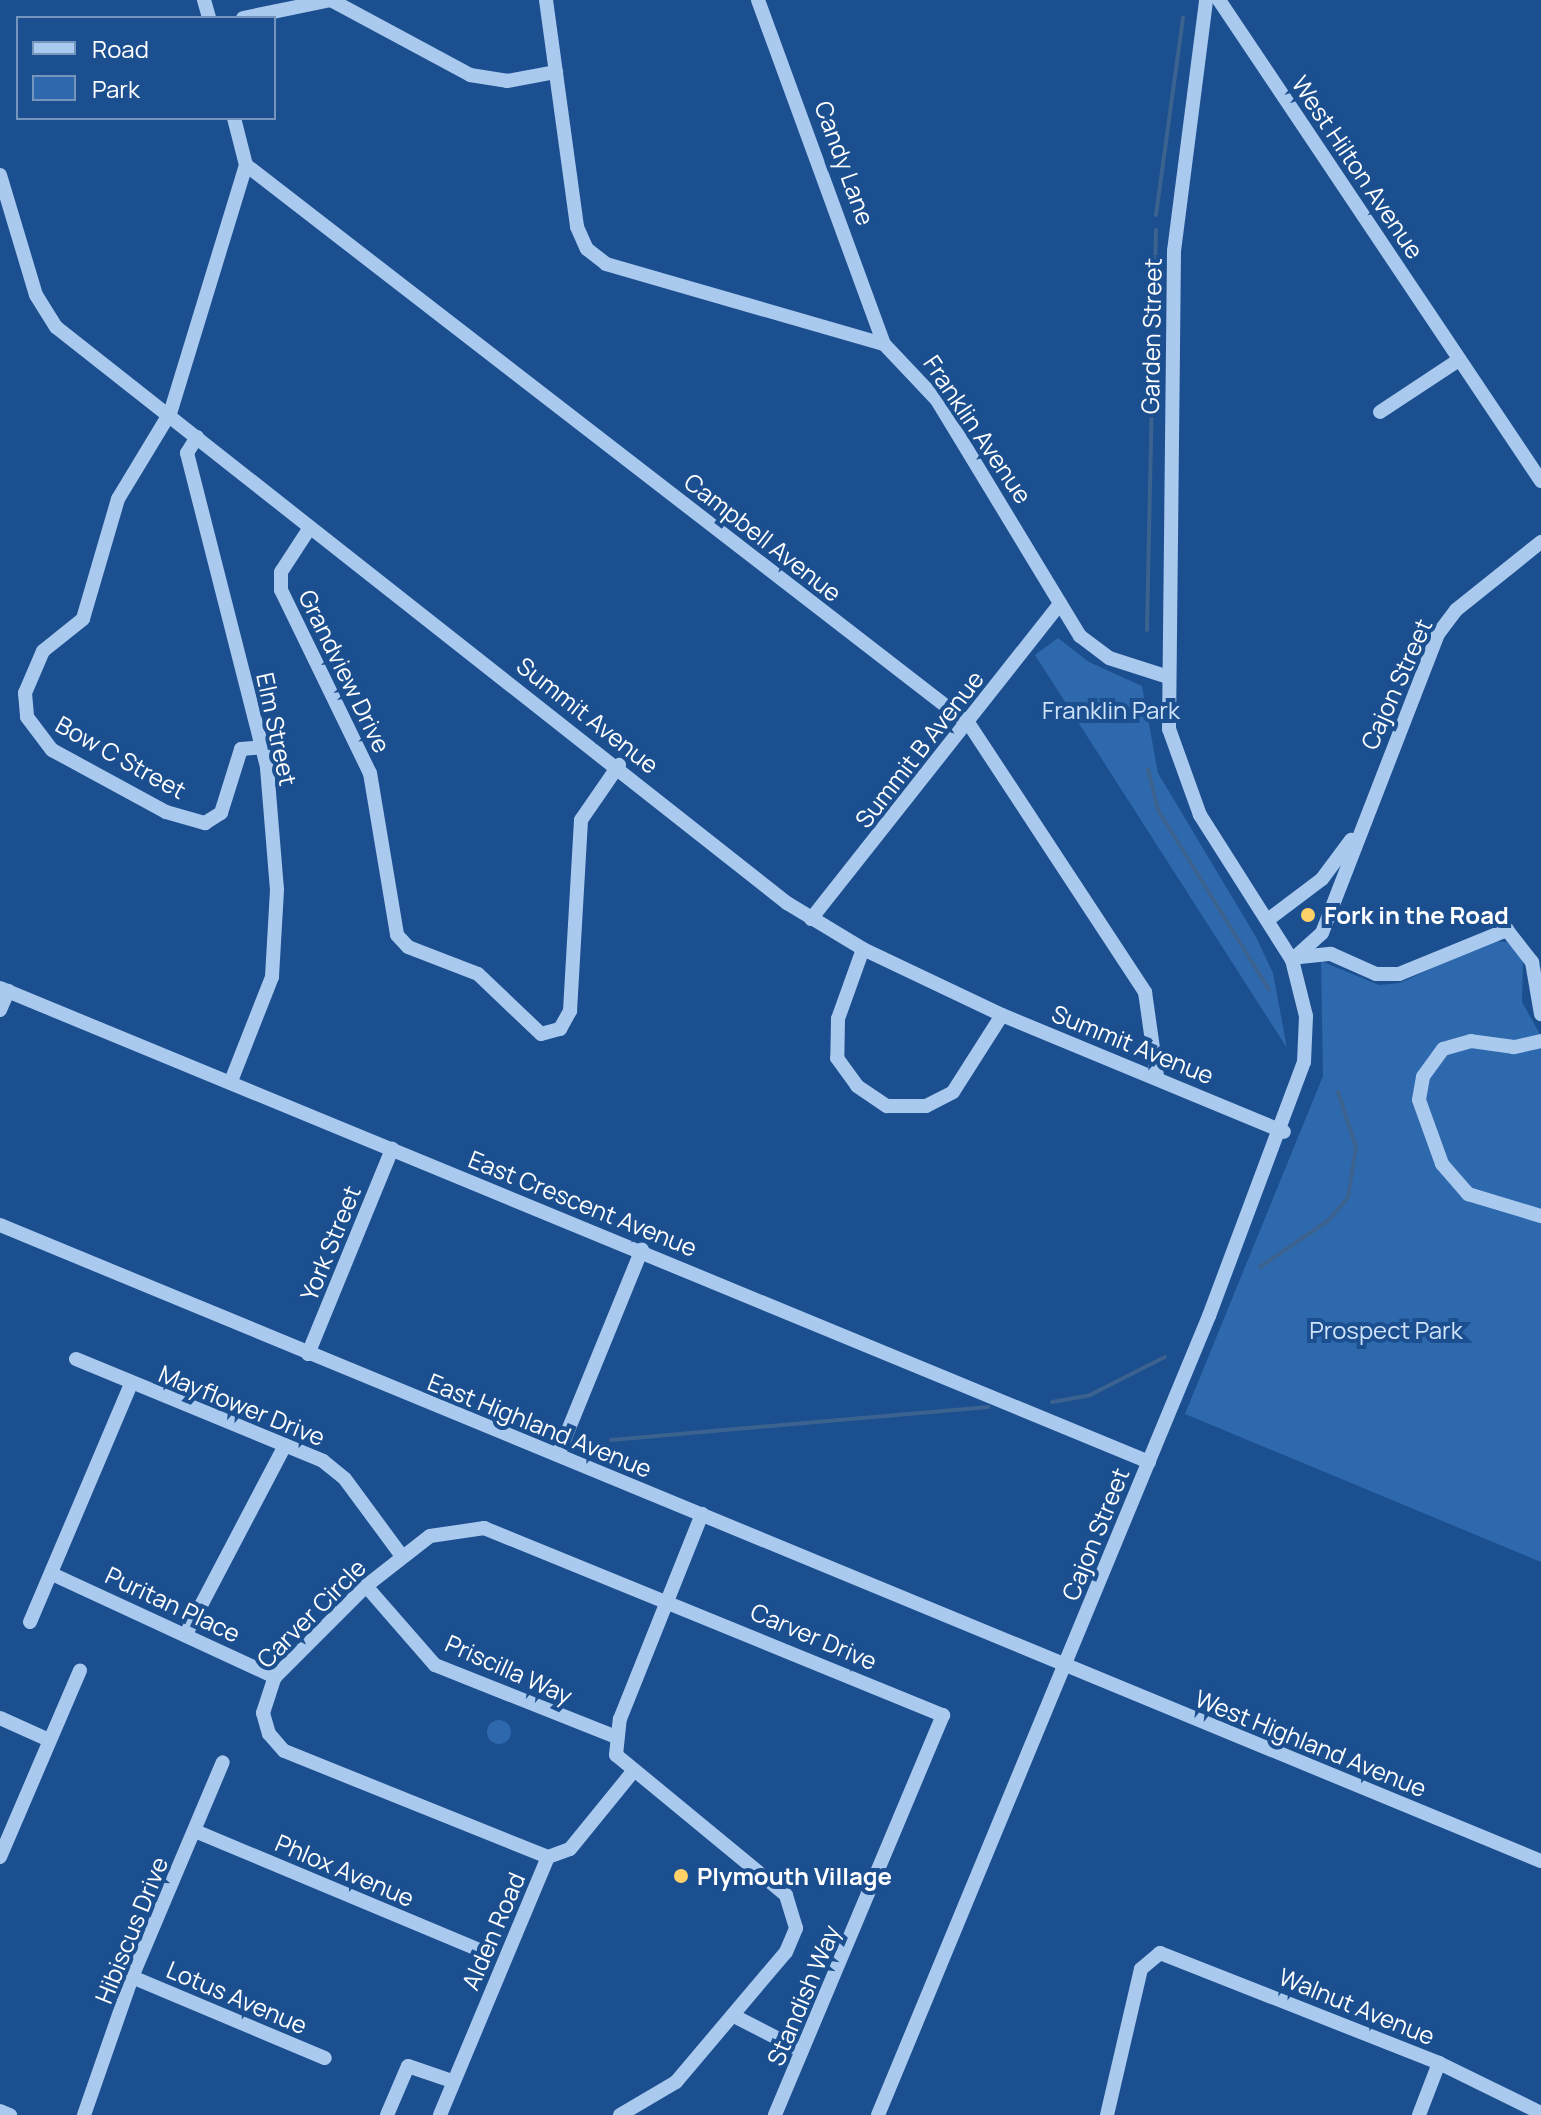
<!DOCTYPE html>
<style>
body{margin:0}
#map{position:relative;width:1541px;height:2115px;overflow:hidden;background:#1b4f8f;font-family:Manrope,sans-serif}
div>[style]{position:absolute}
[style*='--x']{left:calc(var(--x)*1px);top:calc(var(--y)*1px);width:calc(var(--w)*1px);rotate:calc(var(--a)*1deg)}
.green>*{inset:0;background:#2e69ad}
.round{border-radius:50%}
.stream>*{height:4px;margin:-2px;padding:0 2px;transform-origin:2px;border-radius:2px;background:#3c6290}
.minor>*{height:14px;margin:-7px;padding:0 7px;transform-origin:7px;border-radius:7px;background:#a9c9ee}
.dots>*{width:22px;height:22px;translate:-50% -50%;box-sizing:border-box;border:4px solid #1b4f8f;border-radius:50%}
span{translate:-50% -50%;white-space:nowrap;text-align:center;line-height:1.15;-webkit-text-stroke:8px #1b4f8f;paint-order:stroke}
.street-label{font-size:24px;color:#fff}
.park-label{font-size:24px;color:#cfe3fa}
.poi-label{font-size:24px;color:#fff;font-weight:700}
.left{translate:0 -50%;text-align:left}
.legend{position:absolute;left:16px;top:16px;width:260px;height:104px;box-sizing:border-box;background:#1b4f8f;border:2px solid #7695bc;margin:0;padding:10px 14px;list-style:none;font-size:24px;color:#fff}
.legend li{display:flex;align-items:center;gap:16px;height:40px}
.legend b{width:40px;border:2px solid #7695bc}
</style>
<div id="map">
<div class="green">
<div style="clip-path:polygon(1058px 638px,1089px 662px,1142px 686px,1158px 773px,1256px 937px,1273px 973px,1287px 1048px,1035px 655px)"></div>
<div style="clip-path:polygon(1491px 941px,1507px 942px,1523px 959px,1522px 1002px,1541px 1036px,1541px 1562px,1185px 1414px,1323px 1076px,1321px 961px,1379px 985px,1400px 983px)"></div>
<div class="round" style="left:487px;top:1720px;width:24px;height:24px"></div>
</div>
<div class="stream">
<div style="--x:1156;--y:215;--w:199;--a:-82.2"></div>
<div style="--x:1154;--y:325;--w:95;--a:-88.8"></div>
<div style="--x:1147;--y:630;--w:281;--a:-88.8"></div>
<div style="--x:1148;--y:769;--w:42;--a:76.3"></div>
<div style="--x:1158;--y:810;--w:211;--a:58.3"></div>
<div style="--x:1260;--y:1267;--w:83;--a:-34.3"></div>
<div style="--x:1329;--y:1220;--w:30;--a:-50"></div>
<div style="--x:1348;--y:1197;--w:51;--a:-80.9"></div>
<div style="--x:1356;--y:1147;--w:58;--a:-108.1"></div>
<div style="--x:1052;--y:1402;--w:39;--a:-10"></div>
<div style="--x:1090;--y:1395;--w:84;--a:-26.9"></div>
<div style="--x:611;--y:1440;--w:379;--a:-5"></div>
</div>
<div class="minor">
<div style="--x:204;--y:0;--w:19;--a:74"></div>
<div style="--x:546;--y:0;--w:229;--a:82.2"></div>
<div style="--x:577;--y:227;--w:24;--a:66"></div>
<div style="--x:587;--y:249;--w:24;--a:38"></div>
<div style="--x:606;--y:264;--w:289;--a:16.1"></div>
<div style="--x:884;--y:344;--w:77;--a:46.6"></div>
<div style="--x:937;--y:400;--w:276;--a:58.8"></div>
<div style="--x:1080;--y:636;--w:36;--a:37"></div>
<div style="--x:1109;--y:658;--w:59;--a:17.8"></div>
<div style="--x:758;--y:0;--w:366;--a:69.9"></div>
<div style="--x:1219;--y:0;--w:579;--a:56.2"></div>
<div style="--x:243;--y:18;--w:90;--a:-11.6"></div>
<div style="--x:331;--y:0;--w:158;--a:28.3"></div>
<div style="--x:470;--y:75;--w:37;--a:9"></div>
<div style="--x:507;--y:81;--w:50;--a:-10.4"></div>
<div style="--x:234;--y:118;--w:49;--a:75.7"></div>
<div style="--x:246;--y:165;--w:914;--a:37.71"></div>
<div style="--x:969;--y:724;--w:321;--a:56.7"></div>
<div style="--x:1145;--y:992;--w:85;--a:81.9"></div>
<div style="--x:246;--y:165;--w:259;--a:107"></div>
<div style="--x:170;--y:413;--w:100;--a:121.2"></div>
<div style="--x:118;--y:499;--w:125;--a:106.3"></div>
<div style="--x:83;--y:619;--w:51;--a:141.3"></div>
<div style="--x:43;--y:651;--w:46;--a:113.2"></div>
<div style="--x:25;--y:693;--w:24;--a:85"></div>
<div style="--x:27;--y:717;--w:41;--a:52.9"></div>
<div style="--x:52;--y:750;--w:130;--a:28.5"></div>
<div style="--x:166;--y:812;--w:41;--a:15.8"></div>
<div style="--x:205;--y:823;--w:19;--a:-32"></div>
<div style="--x:221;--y:813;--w:67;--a:-72.6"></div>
<div style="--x:241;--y:749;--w:21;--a:-5"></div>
<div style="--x:0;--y:175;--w:125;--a:73.3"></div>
<div style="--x:36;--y:295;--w:38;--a:58"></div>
<div style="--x:56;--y:327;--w:931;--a:38.24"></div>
<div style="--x:787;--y:903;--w:89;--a:31.2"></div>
<div style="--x:863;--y:949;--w:154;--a:25.4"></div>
<div style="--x:1002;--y:1015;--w:305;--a:22.5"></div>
<div style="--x:1380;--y:412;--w:95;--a:-33.4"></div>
<div style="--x:197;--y:437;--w:19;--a:122"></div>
<div style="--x:187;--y:453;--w:325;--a:75.7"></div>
<div style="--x:267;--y:768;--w:122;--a:85.3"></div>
<div style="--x:277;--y:890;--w:87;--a:93.3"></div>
<div style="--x:272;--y:977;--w:112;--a:111.5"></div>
<div style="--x:309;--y:529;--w:51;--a:123.1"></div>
<div style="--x:281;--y:572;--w:18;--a:90"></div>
<div style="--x:281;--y:590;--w:203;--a:64.1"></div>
<div style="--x:370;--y:773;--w:164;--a:80.5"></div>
<div style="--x:397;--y:935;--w:16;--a:47"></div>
<div style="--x:408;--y:947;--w:75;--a:21.1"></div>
<div style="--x:478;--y:974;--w:87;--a:43.6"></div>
<div style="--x:541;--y:1034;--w:20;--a:-15"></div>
<div style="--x:560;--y:1029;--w:21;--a:-61"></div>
<div style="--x:570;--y:1011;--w:191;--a:-86.7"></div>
<div style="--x:581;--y:820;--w:67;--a:-55.4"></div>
<div style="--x:811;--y:919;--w:402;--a:-51.7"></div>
<div style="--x:1269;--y:919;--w:66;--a:-37"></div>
<div style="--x:1322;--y:879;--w:49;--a:-53.4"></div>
<div style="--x:863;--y:949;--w:74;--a:109.7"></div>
<div style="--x:838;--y:1019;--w:39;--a:91"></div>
<div style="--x:837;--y:1058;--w:34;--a:54"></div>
<div style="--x:857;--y:1086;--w:36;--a:34"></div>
<div style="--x:887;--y:1106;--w:39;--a:0"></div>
<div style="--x:926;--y:1106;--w:30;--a:-27"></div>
<div style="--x:953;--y:1092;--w:91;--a:-57.5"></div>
<div style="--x:1300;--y:957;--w:31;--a:-6"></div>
<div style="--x:1331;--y:954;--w:49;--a:24"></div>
<div style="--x:1376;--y:974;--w:23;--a:0"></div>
<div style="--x:1399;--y:974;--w:117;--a:-22.2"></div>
<div style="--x:1507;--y:930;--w:41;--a:52"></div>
<div style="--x:1532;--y:962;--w:53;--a:80.2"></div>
<div style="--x:1292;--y:960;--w:40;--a:-42"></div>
<div style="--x:1322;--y:933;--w:321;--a:-68.8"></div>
<div style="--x:1438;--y:634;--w:30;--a:-53"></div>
<div style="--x:1456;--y:610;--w:109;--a:-38.7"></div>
<div style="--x:0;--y:988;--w:1243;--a:22.42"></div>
<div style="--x:0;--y:1010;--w:21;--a:-67"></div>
<div style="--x:1541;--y:1041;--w:28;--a:167"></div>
<div style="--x:1514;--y:1047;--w:43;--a:-172.1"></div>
<div style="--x:1471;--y:1041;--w:29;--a:164"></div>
<div style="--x:1443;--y:1049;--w:34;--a:126"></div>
<div style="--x:1423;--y:1077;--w:23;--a:100"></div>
<div style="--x:1419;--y:1100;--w:68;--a:70.2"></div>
<div style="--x:1442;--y:1164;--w:40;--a:49"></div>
<div style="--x:1468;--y:1194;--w:76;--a:16.8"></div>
<div style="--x:0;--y:1225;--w:1667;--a:22.43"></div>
<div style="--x:308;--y:1354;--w:222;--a:-67.7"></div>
<div style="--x:76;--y:1359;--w:267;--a:22.4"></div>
<div style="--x:323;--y:1461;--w:28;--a:39"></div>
<div style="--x:345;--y:1479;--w:94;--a:53.6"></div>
<div style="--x:558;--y:1455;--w:222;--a:-67.8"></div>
<div style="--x:52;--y:1574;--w:246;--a:24.8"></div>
<div style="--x:366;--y:1586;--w:105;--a:48.9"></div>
<div style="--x:435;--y:1665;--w:195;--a:21.7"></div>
<div style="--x:30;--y:1622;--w:259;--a:-67"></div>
<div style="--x:187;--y:1632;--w:211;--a:-62.3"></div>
<div style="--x:0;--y:1718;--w:54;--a:24.2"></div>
<div style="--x:195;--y:1831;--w:308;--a:22.7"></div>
<div style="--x:0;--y:1857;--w:203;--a:-66.8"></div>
<div style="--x:548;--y:1857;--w:284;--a:-158.1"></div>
<div style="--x:284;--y:1751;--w:23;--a:-131"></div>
<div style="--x:269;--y:1734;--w:22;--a:-106"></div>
<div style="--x:263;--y:1713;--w:38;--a:-72"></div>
<div style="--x:275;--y:1677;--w:129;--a:-45"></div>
<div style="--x:366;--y:1586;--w:81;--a:-38"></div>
<div style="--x:430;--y:1536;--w:55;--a:-8.4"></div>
<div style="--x:484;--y:1528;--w:496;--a:22.2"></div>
<div style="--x:943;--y:1715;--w:434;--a:112.8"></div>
<div style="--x:132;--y:1977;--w:209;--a:22.8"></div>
<div style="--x:734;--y:2016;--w:76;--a:27.2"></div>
<div style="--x:0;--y:2111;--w:11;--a:22"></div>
<div style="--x:84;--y:2115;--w:146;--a:-70.8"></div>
<div style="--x:132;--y:1977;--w:233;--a:-67.1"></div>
<div style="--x:387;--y:2115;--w:53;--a:-66.8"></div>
<div style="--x:408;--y:2066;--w:46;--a:18.8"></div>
<div style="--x:440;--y:2115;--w:280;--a:-67.3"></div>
<div style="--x:548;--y:1857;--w:23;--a:-20"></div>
<div style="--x:570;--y:1849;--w:97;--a:-50.9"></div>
<div style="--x:620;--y:2115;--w:65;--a:-30.5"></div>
<div style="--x:676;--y:2082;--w:170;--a:-49.8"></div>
<div style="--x:786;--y:1952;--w:26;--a:-67"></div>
<div style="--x:796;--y:1928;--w:34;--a:-107"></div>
<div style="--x:786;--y:1895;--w:220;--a:-140.5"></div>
<div style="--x:616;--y:1755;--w:36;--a:-84"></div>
<div style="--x:620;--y:1719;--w:221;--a:-68.2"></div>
<div style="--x:878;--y:2115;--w:865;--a:-67.5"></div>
<div style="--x:1209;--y:1316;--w:271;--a:-69.5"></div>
<div style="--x:1304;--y:1062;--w:46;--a:-87.5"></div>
<div style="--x:1306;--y:1016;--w:58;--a:-104"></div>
<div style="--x:1292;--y:960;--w:172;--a:-122.4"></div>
<div style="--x:1200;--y:815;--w:91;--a:-109.8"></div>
<div style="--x:1169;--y:729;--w:478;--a:-89.4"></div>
<div style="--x:1174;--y:251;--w:253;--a:-82.7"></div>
<div style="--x:1107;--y:2115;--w:150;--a:-76.9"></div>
<div style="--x:1141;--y:1969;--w:25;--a:-40"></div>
<div style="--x:1160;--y:1953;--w:300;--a:21.5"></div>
<div style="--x:1439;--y:2063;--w:114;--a:26.1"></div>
<div style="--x:1419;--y:2115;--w:56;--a:-69"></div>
</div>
<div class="dots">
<div style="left:1308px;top:915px;background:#ffd166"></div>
<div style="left:681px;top:1876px;background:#ffd166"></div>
</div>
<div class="street-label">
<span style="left:845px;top:163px;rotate:70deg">Candy Lane</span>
<span style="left:1358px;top:167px;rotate:56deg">West Hilton Avenue</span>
<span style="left:1151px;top:336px;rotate:-89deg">Garden Street</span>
<span style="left:978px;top:429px;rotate:56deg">Franklin Avenue</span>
<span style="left:763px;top:537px;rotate:38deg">Campbell Avenue</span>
<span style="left:345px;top:671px;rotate:64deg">Grandview Drive</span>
<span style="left:1396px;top:684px;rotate:-66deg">Cajon Street</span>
<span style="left:588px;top:715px;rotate:38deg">Summit Avenue</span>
<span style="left:277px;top:729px;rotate:78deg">Elm Street</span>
<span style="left:919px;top:749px;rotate:-52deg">Summit B Avenue</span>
<span style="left:121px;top:757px;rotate:29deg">Bow C Street</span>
<span style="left:1133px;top:1044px;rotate:22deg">Summit Avenue</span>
<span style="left:583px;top:1203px;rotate:22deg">East Crescent Avenue</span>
<span style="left:330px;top:1243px;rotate:-68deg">York Street</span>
<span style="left:242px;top:1405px;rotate:22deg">Mayflower Drive</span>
<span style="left:540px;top:1425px;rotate:22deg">East Highland Avenue</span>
<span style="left:1095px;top:1534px;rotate:-68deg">Cajon Street</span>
<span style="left:173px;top:1604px;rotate:25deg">Puritan Place</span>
<span style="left:311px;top:1613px;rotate:-45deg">Carver Circle</span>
<span style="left:814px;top:1636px;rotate:23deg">Carver Drive</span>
<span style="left:509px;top:1669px;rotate:24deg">Priscilla Way</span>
<span style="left:1311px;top:1743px;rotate:22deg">West Highland Avenue</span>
<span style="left:345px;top:1870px;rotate:23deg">Phlox Avenue</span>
<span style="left:131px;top:1930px;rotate:-68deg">Hibiscus Drive</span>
<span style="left:493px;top:1931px;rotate:-67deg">Alden Road</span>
<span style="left:803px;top:1995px;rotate:-67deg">Standish Way</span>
<span style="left:237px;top:1997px;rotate:23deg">Lotus Avenue</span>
<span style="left:1357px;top:2006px;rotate:22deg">Walnut Avenue</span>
</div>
<div class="park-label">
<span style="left:1111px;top:710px">Franklin Park</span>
<span style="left:1386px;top:1330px">Prospect Park</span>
</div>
<div class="poi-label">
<span class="left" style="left:1324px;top:915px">Fork in the Road</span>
<span class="left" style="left:697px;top:1876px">Plymouth Village</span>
</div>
<ul class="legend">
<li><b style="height:10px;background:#a9c9ee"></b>Road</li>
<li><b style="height:22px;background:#2e69ad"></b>Park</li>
</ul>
</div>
